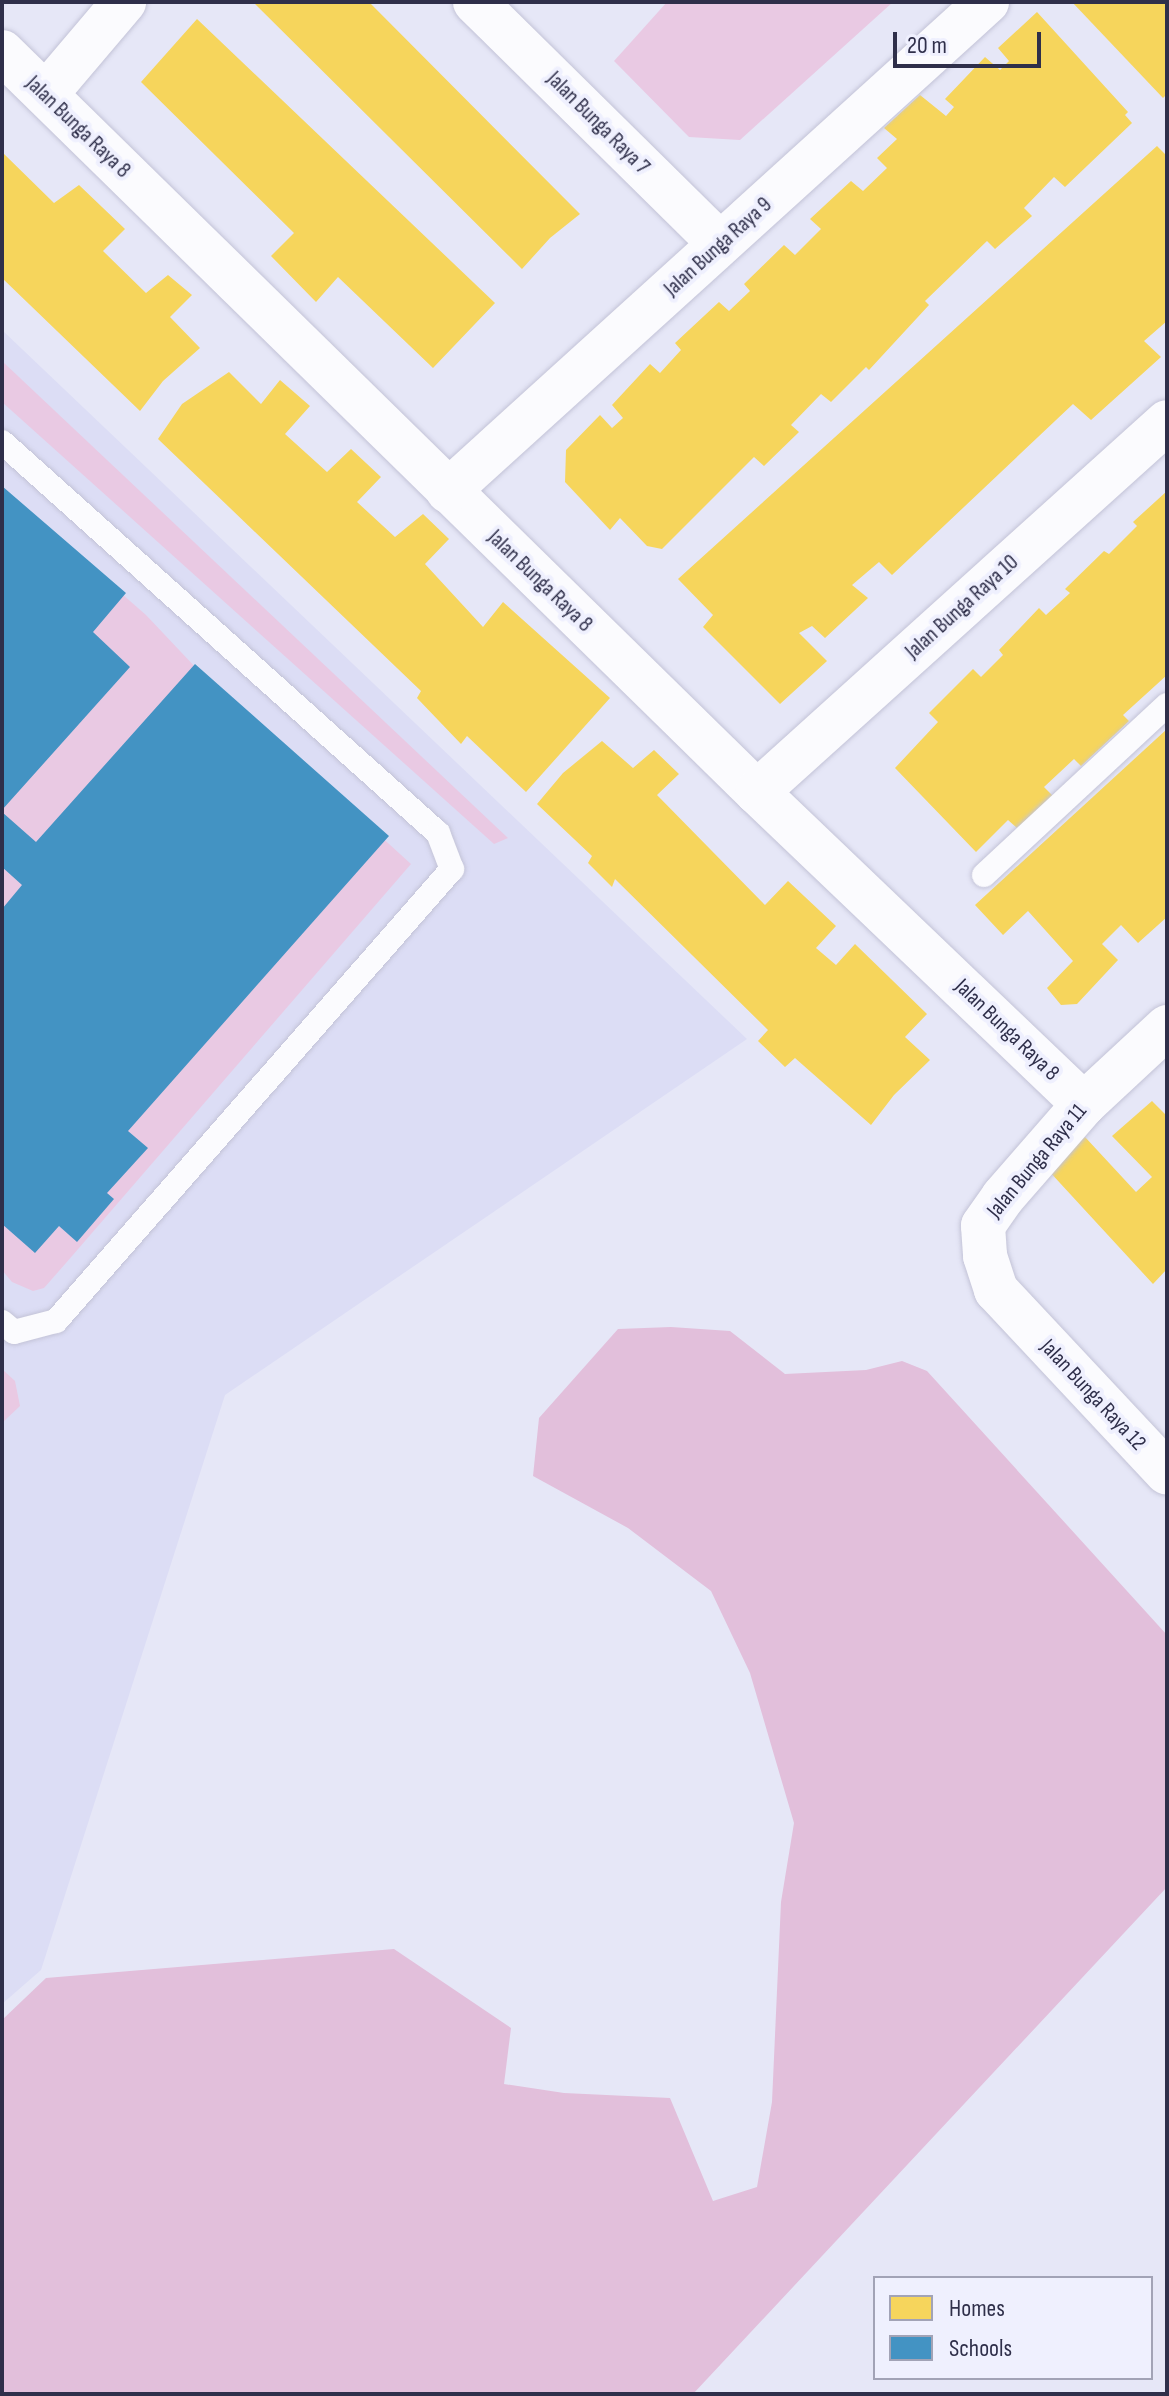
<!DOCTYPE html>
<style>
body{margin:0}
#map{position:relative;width:1169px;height:2396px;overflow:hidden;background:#e6e7f7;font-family:"Sofia Sans Condensed",sans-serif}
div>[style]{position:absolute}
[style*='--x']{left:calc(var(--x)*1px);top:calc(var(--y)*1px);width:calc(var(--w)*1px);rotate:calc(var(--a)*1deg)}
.built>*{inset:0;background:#dcddf5}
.green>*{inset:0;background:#e9c9e3}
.forest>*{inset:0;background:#e2bfdb}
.homes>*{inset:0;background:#f6d55c}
.schools>*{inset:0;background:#4393c3}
.roads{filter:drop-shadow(0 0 2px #c3c3d7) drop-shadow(0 0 2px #c3c3d7)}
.lane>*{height:24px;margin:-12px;padding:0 12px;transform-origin:12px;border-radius:12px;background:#fbfbfe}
.street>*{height:44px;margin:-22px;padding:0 22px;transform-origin:22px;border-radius:22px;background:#fbfbfe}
span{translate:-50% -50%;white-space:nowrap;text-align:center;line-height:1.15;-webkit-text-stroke:8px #eff0fe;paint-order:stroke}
.street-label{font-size:22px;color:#2f2f4a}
.frame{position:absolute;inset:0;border:4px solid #2f2f4a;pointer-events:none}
.legend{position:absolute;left:873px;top:2276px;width:280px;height:104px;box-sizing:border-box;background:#eff0fe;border:2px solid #a2a3b6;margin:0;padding:10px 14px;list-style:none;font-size:24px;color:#2f2f4a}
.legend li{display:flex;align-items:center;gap:16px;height:40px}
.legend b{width:40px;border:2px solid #a2a3b6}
.scale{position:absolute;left:893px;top:32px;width:148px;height:36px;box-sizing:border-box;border:4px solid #2f2f4a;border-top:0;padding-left:10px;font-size:24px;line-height:28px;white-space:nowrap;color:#2f2f4a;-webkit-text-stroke:6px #eff0fe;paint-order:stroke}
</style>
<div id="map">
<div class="built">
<div style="clip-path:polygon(2px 330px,747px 1039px,225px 1395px,41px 1970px,2px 2004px)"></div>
</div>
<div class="green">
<div style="clip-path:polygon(667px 2px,893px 2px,740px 140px,689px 137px,614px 61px)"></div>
<div style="clip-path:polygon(2px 361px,508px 838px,494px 844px,2px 402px)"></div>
<div style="clip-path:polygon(2px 489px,146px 615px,198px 670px,411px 864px,66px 1263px,44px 1288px,33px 1291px,12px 1282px,2px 1270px)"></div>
<div style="clip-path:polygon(2px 1369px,15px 1381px,20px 1406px,2px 1423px)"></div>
</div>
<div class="forest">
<div style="clip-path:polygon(671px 1327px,730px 1331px,785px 1374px,866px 1370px,902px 1361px,927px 1371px,1167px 1635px,1167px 1887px,693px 2394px,2px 2394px,2px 2020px,46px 1978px,394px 1949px,511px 2028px,504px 2084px,564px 2093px,670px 2098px,713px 2201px,757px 2187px,772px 2102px,781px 1902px,794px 1823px,750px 1673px,711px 1591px,628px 1528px,533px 1476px,539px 1418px,618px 1329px)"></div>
</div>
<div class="homes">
<div style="clip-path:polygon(253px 2px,369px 2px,580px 214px,550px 238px,522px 269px)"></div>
<div style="clip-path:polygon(1072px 2px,1167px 2px,1167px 94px,1163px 98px)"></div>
<div style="clip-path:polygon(1037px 12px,1128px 112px,1125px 115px,1132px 123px,1065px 187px,1054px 177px,1024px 208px,1032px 216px,995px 249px,987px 241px,925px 301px,929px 305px,869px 370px,866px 367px,831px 402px,821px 394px,791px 425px,799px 432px,764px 466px,754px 457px,662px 549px,647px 546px,620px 518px,610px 530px,565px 482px,566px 450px,600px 415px,612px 428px,623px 418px,612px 405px,650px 364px,660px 373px,681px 350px,675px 343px,719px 302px,729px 311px,750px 291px,744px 284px,784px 245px,795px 255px,821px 229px,810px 219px,851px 181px,863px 191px,887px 168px,877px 158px,897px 139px,884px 128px,920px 95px,946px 116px,954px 107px,945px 99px,985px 57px,1000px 70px,1009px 61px,998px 48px)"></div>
<div style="clip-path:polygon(197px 19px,495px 303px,433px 368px,338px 277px,316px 302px,271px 256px,294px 233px,141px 82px)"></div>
<div style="clip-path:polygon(1157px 146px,1167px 156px,1167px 321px,1144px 341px,1161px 357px,1091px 420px,1073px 404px,892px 575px,879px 562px,852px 585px,868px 598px,825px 638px,812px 626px,799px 633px,827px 661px,780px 704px,703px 627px,713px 615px,678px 579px)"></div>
<div style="clip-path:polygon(2px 152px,54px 203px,79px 185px,125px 229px,103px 251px,146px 293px,168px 275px,192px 295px,170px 317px,200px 348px,163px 381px,140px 411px,2px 278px)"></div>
<div style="clip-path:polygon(229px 372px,261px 404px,280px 380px,310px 406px,285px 434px,327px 472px,351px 449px,381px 477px,357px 502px,395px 537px,423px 514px,449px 539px,425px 564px,483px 627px,503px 602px,610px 698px,526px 792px,467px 736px,461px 744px,417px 698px,421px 691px,158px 439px,182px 404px)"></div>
<div style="clip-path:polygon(1167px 491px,1167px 675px,1123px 715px,1129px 721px,1081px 766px,1074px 759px,1044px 787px,1053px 796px,1017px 828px,1008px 820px,976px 852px,895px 768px,938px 722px,929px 713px,973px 669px,981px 677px,1003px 655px,999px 650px,1039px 608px,1046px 615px,1070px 593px,1065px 589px,1104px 551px,1109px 554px,1137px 526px,1133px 522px)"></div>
<div style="clip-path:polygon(1167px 729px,1167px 917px,1138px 943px,1121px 925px,1102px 944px,1118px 960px,1077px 1004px,1061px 1005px,1047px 988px,1073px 961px,1028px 911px,1003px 935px,975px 905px)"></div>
<div style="clip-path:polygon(602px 741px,633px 768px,654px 750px,679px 774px,657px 795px,765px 905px,788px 881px,836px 926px,816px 948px,836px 965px,855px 944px,927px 1014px,905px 1037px,930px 1060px,894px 1095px,871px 1125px,795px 1058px,785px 1067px,758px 1041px,768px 1030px,615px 879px,612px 887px,588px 863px,592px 856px,537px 804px,563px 773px)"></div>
<div style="clip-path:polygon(1152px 1101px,1167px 1116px,1167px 1269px,1153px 1284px,1048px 1170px,1085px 1137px,1136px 1192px,1152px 1177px,1112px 1136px)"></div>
</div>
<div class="schools">
<div style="clip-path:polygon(2px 486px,126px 593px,93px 632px,130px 667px,2px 810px)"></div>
<div style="clip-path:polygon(195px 664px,389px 836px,128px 1131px,148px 1148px,107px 1193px,114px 1199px,77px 1242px,59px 1226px,35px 1253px,2px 1224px,2px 909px,22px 885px,2px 867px,2px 812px,36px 842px)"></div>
</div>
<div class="roads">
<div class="lane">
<div style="--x:2;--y:442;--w:586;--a:41.89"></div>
<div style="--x:438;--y:833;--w:39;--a:69"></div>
<div style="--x:452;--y:869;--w:601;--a:131.22"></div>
<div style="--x:56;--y:1321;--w:43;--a:165.3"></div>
<div style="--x:14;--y:1332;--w:16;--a:-140"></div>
<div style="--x:984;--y:875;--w:250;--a:-42.9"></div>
</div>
<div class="street">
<div style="--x:475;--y:2;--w:344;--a:44.6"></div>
<div style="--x:2;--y:52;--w:1057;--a:44.43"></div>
<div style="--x:757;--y:792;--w:452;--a:43.7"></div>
<div style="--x:46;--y:94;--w:121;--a:-49.7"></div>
<div style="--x:448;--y:491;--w:728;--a:-42.22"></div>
<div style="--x:757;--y:792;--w:552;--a:-42.06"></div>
<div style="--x:1167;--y:1027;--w:113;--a:137.1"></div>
<div style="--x:1084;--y:1104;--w:123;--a:131.1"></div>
<div style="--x:1003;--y:1197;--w:35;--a:125"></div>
<div style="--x:983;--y:1226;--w:30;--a:86"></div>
<div style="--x:985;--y:1256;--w:36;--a:72"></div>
<div style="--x:996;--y:1290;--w:250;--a:46.9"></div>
</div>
</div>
<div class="street-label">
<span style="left:598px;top:123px;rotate:45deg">Jalan Bunga Raya 7</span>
<span style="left:78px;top:127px;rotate:44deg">Jalan Bunga Raya 8</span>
<span style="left:718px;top:247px;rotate:-42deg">Jalan Bunga Raya 9</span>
<span style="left:540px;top:581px;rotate:44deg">Jalan Bunga Raya 8</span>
<span style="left:962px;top:607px;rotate:-42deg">Jalan Bunga Raya 10</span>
<span style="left:1007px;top:1030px;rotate:44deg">Jalan Bunga Raya 8</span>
<span style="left:1037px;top:1161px;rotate:-50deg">Jalan Bunga Raya 11</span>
<span style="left:1093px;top:1395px;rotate:47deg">Jalan Bunga Raya 12</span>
</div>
<div class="frame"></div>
<ul class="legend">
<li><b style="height:22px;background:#f6d55c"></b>Homes</li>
<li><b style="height:22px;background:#4393c3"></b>Schools</li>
</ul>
<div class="scale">20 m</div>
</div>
